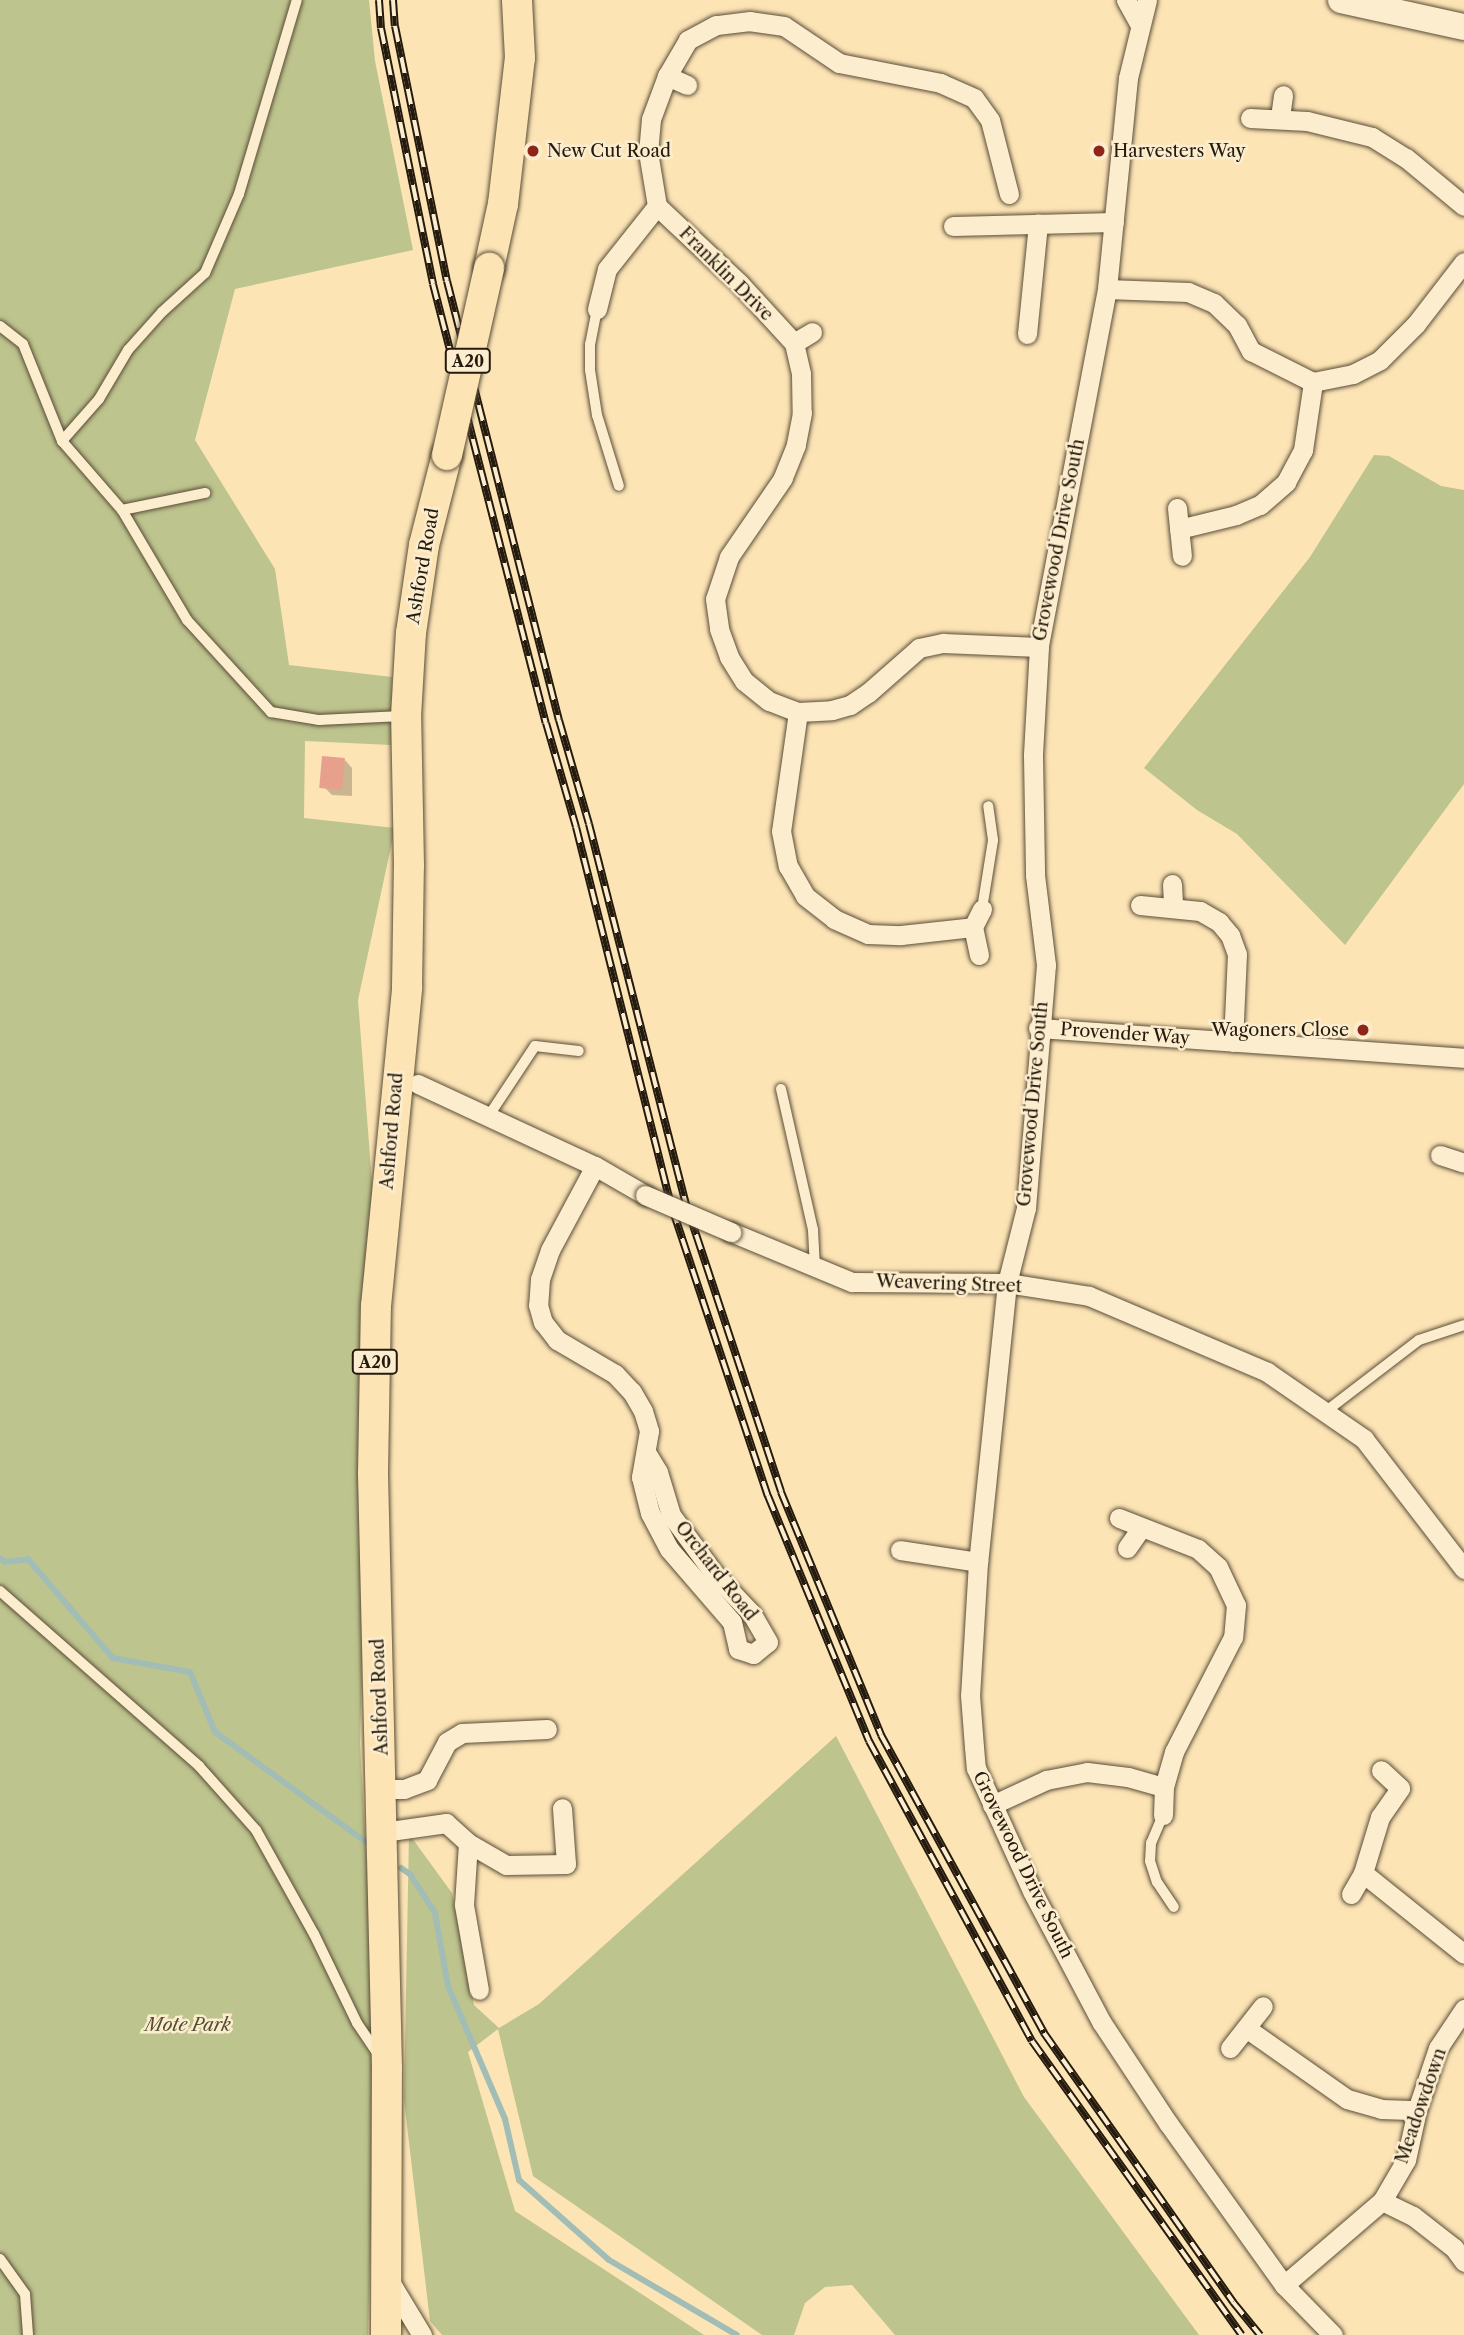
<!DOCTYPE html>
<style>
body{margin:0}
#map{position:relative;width:1464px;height:2335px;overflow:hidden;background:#fce4b5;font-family:"Libre Caslon Text",serif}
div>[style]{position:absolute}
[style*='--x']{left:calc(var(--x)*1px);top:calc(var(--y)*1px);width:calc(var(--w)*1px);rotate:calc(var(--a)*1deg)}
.green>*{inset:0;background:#bec48e}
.shadow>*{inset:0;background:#0003}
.stream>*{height:6px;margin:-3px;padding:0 3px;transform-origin:3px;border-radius:3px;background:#a1bdb5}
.building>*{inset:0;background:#e7a08c;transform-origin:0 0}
.roads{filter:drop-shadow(0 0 2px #5a4d38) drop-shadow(0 0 2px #5a4d38)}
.lane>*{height:10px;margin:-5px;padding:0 5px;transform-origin:5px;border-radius:5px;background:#fdedcf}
.street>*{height:19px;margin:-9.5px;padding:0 9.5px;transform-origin:9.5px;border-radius:9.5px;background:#fdedcf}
.secondary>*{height:26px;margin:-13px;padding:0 13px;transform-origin:13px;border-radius:13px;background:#fdedcf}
.primary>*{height:30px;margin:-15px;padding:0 15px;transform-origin:15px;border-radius:15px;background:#fce4b5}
.rail>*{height:8px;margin-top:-4px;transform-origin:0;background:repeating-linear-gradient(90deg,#fdedcf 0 16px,#241b0e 0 32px);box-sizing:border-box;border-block:2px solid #241b0e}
.bridges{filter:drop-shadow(0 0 2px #5a4d38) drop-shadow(0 0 2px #5a4d38)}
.street-bridge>*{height:19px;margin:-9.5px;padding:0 9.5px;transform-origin:9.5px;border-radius:9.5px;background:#fdedcf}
.primary-bridge>*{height:30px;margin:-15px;padding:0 15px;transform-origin:15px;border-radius:15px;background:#fce4b5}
.dots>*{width:19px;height:19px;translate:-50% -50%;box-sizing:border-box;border:4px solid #fdedcf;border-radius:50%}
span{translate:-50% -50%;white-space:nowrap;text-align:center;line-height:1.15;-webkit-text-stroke:5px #fdedcf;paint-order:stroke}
.shield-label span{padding:2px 5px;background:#fdedcf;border:2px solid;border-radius:5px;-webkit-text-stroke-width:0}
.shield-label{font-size:16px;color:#241b0e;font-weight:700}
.poi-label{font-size:18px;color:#241b0e}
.left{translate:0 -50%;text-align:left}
.right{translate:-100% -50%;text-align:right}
.street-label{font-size:18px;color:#241b0e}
.park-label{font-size:18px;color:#524e34;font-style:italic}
</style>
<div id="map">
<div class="green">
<div style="clip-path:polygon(0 0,369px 0,375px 61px,413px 250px,235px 289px,195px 440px,275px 569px,289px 665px,392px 677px,391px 745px,305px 741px,304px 818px,395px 828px,358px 1000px,374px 1209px,360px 1744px,376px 2032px,368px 2335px,0 2335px)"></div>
<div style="clip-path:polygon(1374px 455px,1389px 456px,1441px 486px,1464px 490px,1464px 784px,1345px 945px,1237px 834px,1197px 810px,1144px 768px,1310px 557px)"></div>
<div style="clip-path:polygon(836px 1736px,1024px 2097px,1199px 2335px,895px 2335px,852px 2285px,825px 2287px,805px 2303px,794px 2335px,762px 2335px,533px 2176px,498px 2029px,468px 2052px,515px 2211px,704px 2335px,442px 2335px,430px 2321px,404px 2100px,409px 1834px,452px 1893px,474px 2005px,499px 2028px,539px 2004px)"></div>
</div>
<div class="shadow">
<div style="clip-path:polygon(345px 760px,352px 768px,352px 796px,332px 795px,324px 787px)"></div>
</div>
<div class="stream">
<div style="--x:0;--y:1558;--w:6;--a:39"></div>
<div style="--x:5;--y:1562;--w:23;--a:-7"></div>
<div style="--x:28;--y:1559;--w:130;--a:49.4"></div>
<div style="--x:113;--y:1658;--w:78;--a:10.3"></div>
<div style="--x:190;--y:1672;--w:65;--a:67.4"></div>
<div style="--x:215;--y:1732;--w:187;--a:36.1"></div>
<div style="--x:401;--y:1868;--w:11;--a:34"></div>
<div style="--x:410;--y:1874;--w:46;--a:57.3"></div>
<div style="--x:435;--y:1913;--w:74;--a:79.9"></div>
<div style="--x:448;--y:1986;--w:145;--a:66.8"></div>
<div style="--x:505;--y:2119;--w:63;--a:77.1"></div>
<div style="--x:519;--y:2180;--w:120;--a:41.6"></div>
<div style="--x:609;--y:2260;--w:148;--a:30.4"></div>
</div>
<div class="building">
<div style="left:322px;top:756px;width:23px;height:32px;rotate:5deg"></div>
</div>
<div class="roads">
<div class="lane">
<div style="--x:597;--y:309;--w:36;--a:101"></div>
<div style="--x:590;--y:344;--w:26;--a:90"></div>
<div style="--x:590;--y:370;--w:46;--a:81.2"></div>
<div style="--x:597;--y:415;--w:74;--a:72.8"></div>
<div style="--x:0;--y:326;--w:29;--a:38"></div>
<div style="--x:23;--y:344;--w:105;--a:68.1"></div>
<div style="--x:62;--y:441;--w:91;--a:49"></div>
<div style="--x:122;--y:510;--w:128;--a:59.4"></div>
<div style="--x:187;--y:620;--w:125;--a:47.6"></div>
<div style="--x:271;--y:712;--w:49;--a:9.5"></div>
<div style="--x:319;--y:720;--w:83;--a:-2.8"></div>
<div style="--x:62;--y:441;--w:56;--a:-48.6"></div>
<div style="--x:99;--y:399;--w:57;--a:-59.4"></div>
<div style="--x:128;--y:350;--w:51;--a:-48.2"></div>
<div style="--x:162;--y:312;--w:58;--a:-42.2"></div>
<div style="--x:205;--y:273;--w:86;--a:-66.7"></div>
<div style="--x:239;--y:194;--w:202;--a:-73.4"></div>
<div style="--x:122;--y:510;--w:85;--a:-11.6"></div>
<div style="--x:982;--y:909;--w:70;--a:-80.9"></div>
<div style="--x:993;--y:840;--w:34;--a:-98"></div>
<div style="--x:781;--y:1089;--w:145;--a:77.2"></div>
<div style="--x:813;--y:1230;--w:36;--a:87"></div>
<div style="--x:488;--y:1117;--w:85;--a:-56.5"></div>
<div style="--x:535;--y:1046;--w:44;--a:6.5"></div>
<div style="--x:1325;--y:1412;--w:118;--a:-37.5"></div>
<div style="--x:1419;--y:1340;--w:47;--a:-18.4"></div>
<div style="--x:0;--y:1591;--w:265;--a:41.3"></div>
<div style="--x:199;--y:1766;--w:86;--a:48.3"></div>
<div style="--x:256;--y:1830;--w:119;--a:60.9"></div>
<div style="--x:314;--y:1934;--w:99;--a:64.2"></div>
<div style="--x:357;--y:2023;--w:40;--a:56"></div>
<div style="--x:1163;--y:1815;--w:30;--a:113"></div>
<div style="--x:1151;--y:1843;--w:18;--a:93"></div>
<div style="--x:1150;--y:1861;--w:22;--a:72"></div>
<div style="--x:1157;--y:1882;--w:30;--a:56"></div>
<div style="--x:0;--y:2259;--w:43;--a:54.5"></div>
<div style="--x:25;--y:2294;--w:41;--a:85.8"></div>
</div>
<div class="street">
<div style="--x:1126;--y:0;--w:26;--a:61"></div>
<div style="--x:1147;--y:0;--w:80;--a:103.7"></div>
<div style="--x:1128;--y:78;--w:212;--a:95.7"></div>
<div style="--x:1107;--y:289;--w:364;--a:100.8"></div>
<div style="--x:1039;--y:647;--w:109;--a:93.2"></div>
<div style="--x:1033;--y:756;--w:119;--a:89"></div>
<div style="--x:1035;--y:875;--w:91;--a:83"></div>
<div style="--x:1046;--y:965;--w:244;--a:94.7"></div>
<div style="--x:1026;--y:1208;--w:77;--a:104.2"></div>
<div style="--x:1007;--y:1283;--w:281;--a:95.9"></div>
<div style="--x:978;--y:1562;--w:133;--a:93.4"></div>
<div style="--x:970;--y:1695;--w:52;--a:85.6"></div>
<div style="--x:974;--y:1747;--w:21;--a:85"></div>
<div style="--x:976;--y:1768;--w:135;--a:65.5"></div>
<div style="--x:1032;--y:1891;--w:149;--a:62.1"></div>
<div style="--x:1102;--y:2023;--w:120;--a:56.6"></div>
<div style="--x:1168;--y:2123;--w:199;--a:54.4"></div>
<div style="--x:1284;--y:2285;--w:70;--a:45.6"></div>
<div style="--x:667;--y:76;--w:22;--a:24"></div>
<div style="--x:1280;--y:117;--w:22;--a:-82"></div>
<div style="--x:1250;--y:118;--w:57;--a:3"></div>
<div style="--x:1307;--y:121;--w:67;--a:13.8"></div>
<div style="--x:1372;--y:137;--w:40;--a:32"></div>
<div style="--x:1406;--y:158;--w:75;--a:39.6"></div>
<div style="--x:1009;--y:194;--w:76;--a:-104.4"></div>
<div style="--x:990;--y:120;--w:27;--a:-126"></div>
<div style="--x:974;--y:98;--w:36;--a:-156"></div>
<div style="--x:941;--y:83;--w:104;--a:-168.9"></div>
<div style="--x:839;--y:63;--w:66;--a:-146.1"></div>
<div style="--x:784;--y:26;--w:34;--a:-172"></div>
<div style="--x:750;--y:21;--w:34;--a:173"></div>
<div style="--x:716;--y:25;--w:32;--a:152"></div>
<div style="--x:688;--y:40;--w:42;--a:120.3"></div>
<div style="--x:667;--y:76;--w:46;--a:110.4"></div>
<div style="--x:651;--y:119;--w:33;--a:95"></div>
<div style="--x:648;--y:152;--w:55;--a:80.5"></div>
<div style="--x:657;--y:206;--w:112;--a:43.2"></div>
<div style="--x:739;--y:283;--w:81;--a:47.5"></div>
<div style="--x:794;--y:343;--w:32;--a:77"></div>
<div style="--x:801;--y:374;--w:39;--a:89"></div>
<div style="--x:802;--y:413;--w:33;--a:101"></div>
<div style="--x:796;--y:445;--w:35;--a:112"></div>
<div style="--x:783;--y:478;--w:96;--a:124.4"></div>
<div style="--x:729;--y:557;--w:44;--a:108.4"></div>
<div style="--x:715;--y:599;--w:30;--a:82"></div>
<div style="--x:719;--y:629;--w:30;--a:70"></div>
<div style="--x:729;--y:657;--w:28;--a:58"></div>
<div style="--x:744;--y:681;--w:32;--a:39"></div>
<div style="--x:769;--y:701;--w:31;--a:21"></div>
<div style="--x:798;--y:712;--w:34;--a:-3"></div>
<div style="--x:832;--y:710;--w:19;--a:-16"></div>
<div style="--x:850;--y:705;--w:22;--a:-34"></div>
<div style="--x:868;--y:693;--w:68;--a:-41.4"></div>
<div style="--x:919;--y:648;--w:25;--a:-12"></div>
<div style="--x:943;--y:643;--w:96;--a:2.4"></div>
<div style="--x:953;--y:226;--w:161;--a:-1.4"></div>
<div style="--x:1107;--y:289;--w:81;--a:2.1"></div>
<div style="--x:1188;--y:292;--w:28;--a:23"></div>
<div style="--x:1214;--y:303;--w:32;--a:44"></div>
<div style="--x:1237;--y:325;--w:30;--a:62"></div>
<div style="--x:1251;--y:351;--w:69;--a:26.6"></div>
<div style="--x:1313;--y:382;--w:41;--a:-11.3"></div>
<div style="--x:1353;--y:374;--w:30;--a:-27"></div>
<div style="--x:1380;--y:360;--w:51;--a:-45"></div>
<div style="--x:1416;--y:324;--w:78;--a:-52.3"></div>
<div style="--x:597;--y:309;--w:41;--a:-76"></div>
<div style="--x:607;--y:269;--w:80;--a:-51.6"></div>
<div style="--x:1027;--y:334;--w:111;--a:-84.3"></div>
<div style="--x:794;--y:343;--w:21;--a:-31"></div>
<div style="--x:1177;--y:508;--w:48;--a:84.1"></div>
<div style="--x:1179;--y:529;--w:59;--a:-13.8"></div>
<div style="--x:1236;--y:515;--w:26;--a:-23"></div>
<div style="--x:1260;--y:505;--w:35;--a:-41"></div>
<div style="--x:1286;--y:482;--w:36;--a:-62"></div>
<div style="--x:1303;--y:450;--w:69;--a:-81.6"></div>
<div style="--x:798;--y:712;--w:120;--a:98.1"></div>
<div style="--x:781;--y:831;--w:36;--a:79"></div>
<div style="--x:788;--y:866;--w:34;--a:60"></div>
<div style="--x:805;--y:896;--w:37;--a:38"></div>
<div style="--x:834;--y:919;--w:37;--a:24"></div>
<div style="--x:868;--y:934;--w:33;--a:2"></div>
<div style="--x:901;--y:935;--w:72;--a:-6.3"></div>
<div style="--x:1172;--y:884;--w:22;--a:87"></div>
<div style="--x:1140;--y:905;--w:60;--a:5.7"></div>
<div style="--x:1200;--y:911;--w:22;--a:30"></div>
<div style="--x:1219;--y:922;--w:17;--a:50"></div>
<div style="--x:1230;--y:935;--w:20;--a:70"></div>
<div style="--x:1237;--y:954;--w:88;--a:92.6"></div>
<div style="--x:979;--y:955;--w:29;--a:-102"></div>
<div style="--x:973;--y:927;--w:20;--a:-63"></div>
<div style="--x:1038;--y:1028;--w:427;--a:4"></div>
<div style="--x:418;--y:1084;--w:195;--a:24.9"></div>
<div style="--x:595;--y:1166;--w:58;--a:30.1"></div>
<div style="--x:1440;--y:1155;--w:25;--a:18"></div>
<div style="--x:595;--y:1166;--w:95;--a:118.2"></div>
<div style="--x:550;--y:1250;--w:31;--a:109"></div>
<div style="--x:540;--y:1279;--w:26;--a:94"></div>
<div style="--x:538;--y:1305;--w:18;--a:74"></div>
<div style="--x:543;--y:1322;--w:23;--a:52"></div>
<div style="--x:557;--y:1340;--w:67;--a:30.4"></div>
<div style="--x:615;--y:1374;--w:25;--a:47"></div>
<div style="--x:632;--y:1392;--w:22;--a:60"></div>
<div style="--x:643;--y:1411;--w:21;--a:73"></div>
<div style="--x:649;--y:1431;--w:47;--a:99.9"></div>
<div style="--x:641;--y:1477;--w:37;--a:76"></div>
<div style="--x:650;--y:1513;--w:41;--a:62.2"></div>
<div style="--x:669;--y:1549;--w:96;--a:49.2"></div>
<div style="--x:732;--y:1622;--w:28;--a:77"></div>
<div style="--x:738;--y:1649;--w:16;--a:18"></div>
<div style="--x:753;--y:1654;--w:19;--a:-39"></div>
<div style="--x:768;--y:1642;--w:32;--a:-120"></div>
<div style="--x:752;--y:1614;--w:52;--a:-133.5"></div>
<div style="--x:716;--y:1576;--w:76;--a:-126.4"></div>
<div style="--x:671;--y:1515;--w:45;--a:-106.8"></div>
<div style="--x:658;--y:1472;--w:23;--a:-121"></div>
<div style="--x:731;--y:1232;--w:131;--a:22.5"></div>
<div style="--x:852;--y:1282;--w:155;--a:0.4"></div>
<div style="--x:1007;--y:1283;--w:83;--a:9"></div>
<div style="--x:1089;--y:1296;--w:194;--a:23.1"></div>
<div style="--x:1267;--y:1372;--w:118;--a:34.6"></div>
<div style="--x:1364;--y:1439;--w:164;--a:52.4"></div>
<div style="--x:1119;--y:1518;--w:85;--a:21.4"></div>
<div style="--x:1198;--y:1549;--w:27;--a:42"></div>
<div style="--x:1218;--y:1567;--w:42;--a:64.7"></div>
<div style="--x:1236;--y:1605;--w:32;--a:95"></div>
<div style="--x:1233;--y:1637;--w:129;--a:117.2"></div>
<div style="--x:1174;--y:1752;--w:36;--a:106"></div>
<div style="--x:1164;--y:1787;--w:28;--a:92"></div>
<div style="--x:1127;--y:1548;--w:24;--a:-55"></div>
<div style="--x:900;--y:1550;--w:79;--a:8.7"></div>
<div style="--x:383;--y:1789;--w:21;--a:0"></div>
<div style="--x:404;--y:1789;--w:25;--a:-21"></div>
<div style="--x:427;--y:1780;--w:43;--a:-62.2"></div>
<div style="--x:447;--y:1742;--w:17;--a:-31"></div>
<div style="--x:462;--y:1733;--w:85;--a:-2.7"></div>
<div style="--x:992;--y:1805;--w:60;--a:-24.8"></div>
<div style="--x:1046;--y:1780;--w:42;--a:-11"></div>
<div style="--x:1087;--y:1772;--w:41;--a:7"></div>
<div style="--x:1128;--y:1777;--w:37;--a:16"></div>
<div style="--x:383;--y:1832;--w:64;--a:-8.1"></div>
<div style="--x:446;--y:1823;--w:30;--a:42"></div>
<div style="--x:468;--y:1843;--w:44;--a:30.1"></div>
<div style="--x:506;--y:1865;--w:60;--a:-1"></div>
<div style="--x:566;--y:1864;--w:56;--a:-94.1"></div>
<div style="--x:468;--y:1843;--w:62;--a:93.7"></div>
<div style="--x:464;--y:1905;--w:86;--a:80"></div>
<div style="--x:1363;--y:1873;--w:129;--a:38.7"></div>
<div style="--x:1351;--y:1894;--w:24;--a:-60"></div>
<div style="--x:1363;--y:1873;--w:59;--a:-73.1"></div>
<div style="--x:1380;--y:1817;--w:35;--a:-55"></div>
<div style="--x:1400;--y:1788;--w:26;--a:-137"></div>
<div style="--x:1246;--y:2028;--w:123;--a:35.1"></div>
<div style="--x:1347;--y:2099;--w:35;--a:16"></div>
<div style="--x:1381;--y:2109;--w:36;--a:2"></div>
<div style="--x:1230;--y:2048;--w:53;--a:-51.8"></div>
<div style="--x:1382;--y:2201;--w:34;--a:26"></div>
<div style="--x:1413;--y:2216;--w:52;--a:38"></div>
<div style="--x:1454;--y:2248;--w:17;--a:54"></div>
<div style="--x:387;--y:2277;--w:68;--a:58.9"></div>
<div style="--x:1284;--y:2285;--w:129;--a:-40.6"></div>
<div style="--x:1382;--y:2201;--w:48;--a:-59.7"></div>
<div style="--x:1406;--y:2160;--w:51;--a:-77.6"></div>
<div style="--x:1417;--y:2110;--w:65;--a:-71.3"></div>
<div style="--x:1438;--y:2048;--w:47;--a:-56.3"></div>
</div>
<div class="secondary">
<div style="--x:1341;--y:0;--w:126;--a:12.4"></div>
</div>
<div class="primary">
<div style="--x:489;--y:268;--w:66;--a:-77.7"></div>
<div style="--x:503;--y:204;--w:147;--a:-83.4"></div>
<div style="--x:520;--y:58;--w:58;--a:-93"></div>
<div style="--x:386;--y:2335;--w:267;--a:-89.8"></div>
<div style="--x:387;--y:2068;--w:595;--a:-91.35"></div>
<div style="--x:373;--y:1473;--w:167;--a:-89"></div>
<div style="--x:376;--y:1306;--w:320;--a:-84.4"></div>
<div style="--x:407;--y:988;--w:122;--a:-89.1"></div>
<div style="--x:409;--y:866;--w:150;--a:-91.1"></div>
<div style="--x:406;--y:716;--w:83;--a:-86.6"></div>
<div style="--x:411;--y:633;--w:89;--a:-81.6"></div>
<div style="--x:424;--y:545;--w:93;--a:-75.7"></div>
</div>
</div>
<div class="rail">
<div style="--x:379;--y:0;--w:28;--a:86"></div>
<div style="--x:381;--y:28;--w:261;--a:78.5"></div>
<div style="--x:433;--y:284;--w:453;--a:75.6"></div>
<div style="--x:546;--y:723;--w:108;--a:73.9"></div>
<div style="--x:576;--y:827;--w:393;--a:75.9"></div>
<div style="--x:672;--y:1208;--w:304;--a:71.6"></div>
<div style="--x:768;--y:1496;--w:265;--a:67.6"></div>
<div style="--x:869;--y:1741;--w:341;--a:61.5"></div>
<div style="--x:1032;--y:2041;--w:361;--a:54.5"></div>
<div style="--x:393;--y:0;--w:26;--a:86"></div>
<div style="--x:395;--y:26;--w:260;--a:78.5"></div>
<div style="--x:447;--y:281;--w:453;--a:75.7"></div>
<div style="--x:559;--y:720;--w:108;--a:73.9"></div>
<div style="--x:589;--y:824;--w:392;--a:75.7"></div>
<div style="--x:686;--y:1204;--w:303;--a:71.7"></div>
<div style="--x:781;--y:1492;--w:263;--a:67.6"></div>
<div style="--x:881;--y:1735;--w:340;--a:61.3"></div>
<div style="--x:1044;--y:2033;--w:329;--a:54.9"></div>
<div style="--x:1233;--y:2302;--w:43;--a:50.7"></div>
</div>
<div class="bridges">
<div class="street-bridge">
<div style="--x:645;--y:1195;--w:94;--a:23.3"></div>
</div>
<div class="primary-bridge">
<div style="--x:447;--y:455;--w:192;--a:-77.3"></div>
</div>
</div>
<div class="dots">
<div style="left:533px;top:151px;background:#8f2418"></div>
<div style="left:1099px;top:151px;background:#8f2418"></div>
<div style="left:1363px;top:1030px;background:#8f2418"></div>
</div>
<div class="shield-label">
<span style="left:468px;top:361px">A20</span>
<span style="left:375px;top:1362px">A20</span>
</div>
<div class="poi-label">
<span class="left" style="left:547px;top:151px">New Cut Road</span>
<span class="left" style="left:1113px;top:151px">Harvesters Way</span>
<span class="right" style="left:1349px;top:1030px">Wagoners Close</span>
</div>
<div class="street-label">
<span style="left:726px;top:274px;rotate:45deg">Franklin Drive</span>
<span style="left:1059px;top:540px;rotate:-79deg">Grovewood Drive South</span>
<span style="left:423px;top:566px;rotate:-80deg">Ashford Road</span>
<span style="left:1125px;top:1034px;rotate:4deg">Provender Way</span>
<span style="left:1033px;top:1104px;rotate:-85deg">Grovewood Drive South</span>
<span style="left:392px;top:1131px;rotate:-85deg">Ashford Road</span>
<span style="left:949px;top:1284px;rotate:2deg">Weavering Street</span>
<span style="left:716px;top:1571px;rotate:52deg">Orchard Road</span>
<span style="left:380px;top:1697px;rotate:-92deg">Ashford Road</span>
<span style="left:1023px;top:1865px;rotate:64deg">Grovewood Drive South</span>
<span style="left:1421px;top:2106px;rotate:-71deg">Meadowdown</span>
</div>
<div class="park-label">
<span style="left:188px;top:2025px">Mote Park</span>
</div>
</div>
